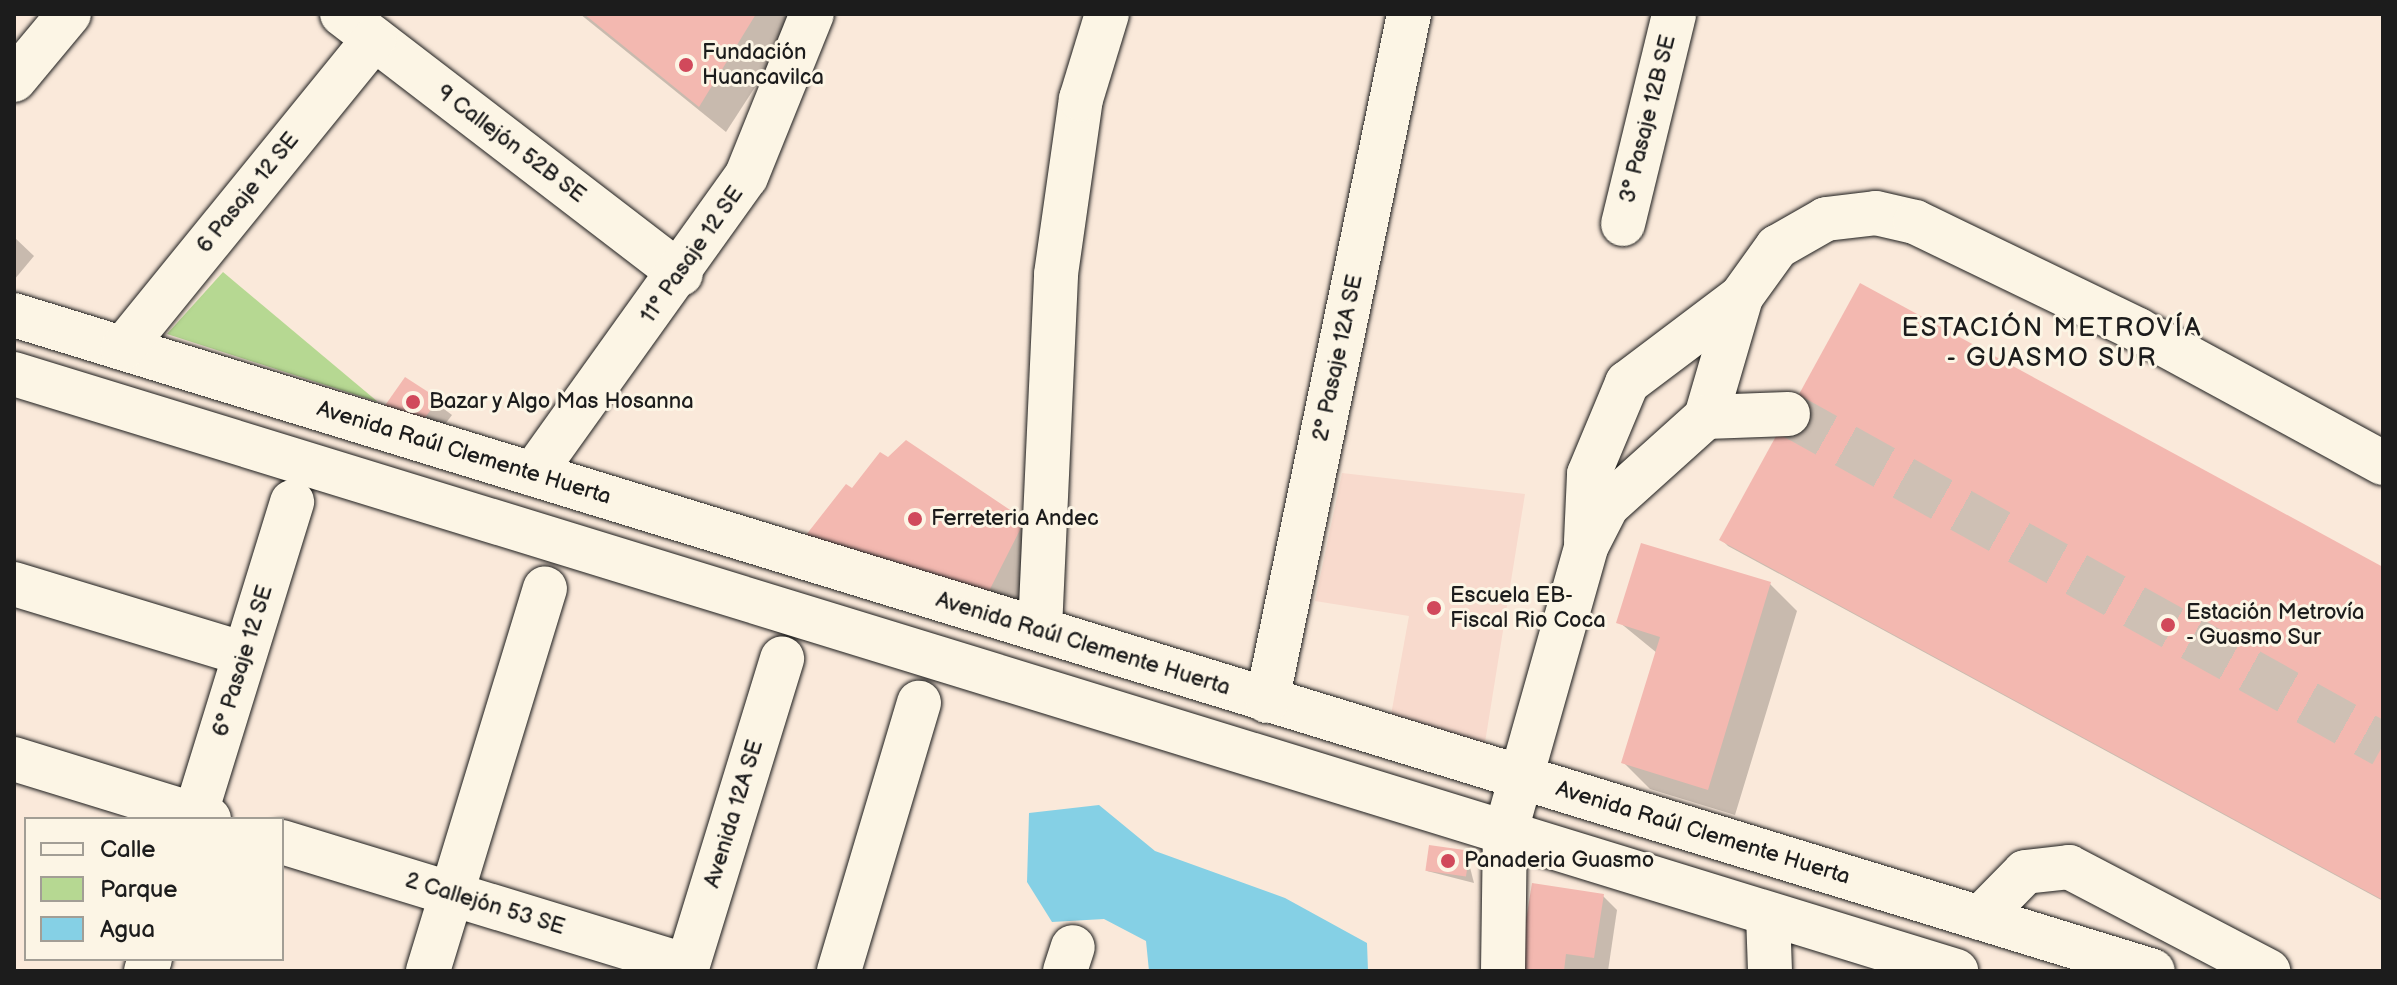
<!DOCTYPE html>
<meta charset="utf-8">
<style>
body{margin:0}
#map{position:relative;width:2397px;height:985px;overflow:hidden;background:#fae9da;font-family:"Balsamiq Sans",sans-serif}
div>[style]{position:absolute}
[style*='--x']{left:calc(var(--x)*1px);top:calc(var(--y)*1px);width:calc(var(--w)*1px);rotate:calc(var(--a)*1deg)}
.built>*{inset:0;background:#f8dacd}
.green>*{inset:0;background:#b6d892}
.water>*{inset:0;background:#85d0e5}
.shadow>*{inset:0;background:#0003}
.building>*{inset:0;background:#f3b8b0;transform-origin:0 0}
.minor-tunnel>*{height:44px;margin-top:-22px;transform-origin:0;background:repeating-linear-gradient(90deg,#cec0b4 0 44px,transparent 0 66px)}
.roads{filter:drop-shadow(0 0 2px #1c1c1c) drop-shadow(0 0 2px #1c1c1c)}
.minor>*{height:44px;margin:-22px;padding:0 22px;transform-origin:22px;border-radius:22px;background:#fcf5e5}
.dots>*{width:22px;height:22px;translate:-50% -50%;box-sizing:border-box;border:4px solid #fcf5e5;border-radius:50%}
span{translate:-50% -50%;white-space:nowrap;text-align:center;line-height:1.15;-webkit-text-stroke:6px #fcf5e5;paint-order:stroke}
.poi-label{font-size:22px;color:#1c1c1c}
.left{translate:0 -50%;text-align:left}
.street-label{font-size:22px;color:#1c1c1c}
.quarter-label{font-size:26px;color:#1c1c1c;letter-spacing:2px}
.frame{position:absolute;inset:0;border:16px solid #1c1c1c;pointer-events:none}
.legend{position:absolute;left:24px;top:817px;width:260px;height:144px;box-sizing:border-box;background:#fcf5e5;border:2px solid #a29e95;margin:0;padding:10px 14px;list-style:none;font-size:24px;color:#1c1c1c}
.legend li{display:flex;align-items:center;gap:16px;height:40px}
.legend b{width:40px;border:2px solid #a29e95}
</style>
<div id="map">
<div class="built">
<div style="clip-path:polygon(1342px 473px,1525px 494px,1483px 755px,1389px 726px,1409px 616px,1315px 601px)"></div>
</div>
<div class="green">
<div style="clip-path:polygon(223px 272px,378px 402px,167px 334px)"></div>
</div>
<div class="water">
<div style="clip-path:polygon(1099px 805px,1155px 851px,1285px 898px,1367px 943px,1368px 971px,1149px 971px,1146px 941px,1104px 919px,1052px 922px,1027px 882px,1029px 813px)"></div>
</div>
<div class="shadow">
<div style="clip-path:polygon(580px 14px,790px 14px,779px 50px,726px 132px)"></div>
<div style="clip-path:polygon(14px 237px,34px 256px,14px 280px)"></div>
<div style="clip-path:polygon(405px 380px,452px 415px,433px 440px)"></div>
<div style="clip-path:polygon(853px 491px,1024px 521px,1051px 548px,1015px 618px)"></div>
<div style="clip-path:polygon(1721px 539px,2383px 569px,2383px 901px,1728px 546px)"></div>
<div style="clip-path:polygon(1643px 546px,1770px 584px,1797px 611px,1735px 815px,1650px 789px,1624px 763px,1657px 653px,1619px 622px)"></div>
<div style="clip-path:polygon(1466px 852px,1474px 883px,1427px 871px)"></div>
<div style="clip-path:polygon(1603px 896px,1617px 910px,1608px 971px,1520px 971px)"></div>
</div>
<div class="building">
<div style="clip-path:polygon(584px 14px,756px 14px,699px 107px)"></div>
<div style="clip-path:polygon(1860px 283px,2383px 567px,2383px 900px,1719px 540px)"></div>
<div style="clip-path:polygon(405px 377px,439px 399px,418px 427px,379px 414px)"></div>
<div style="clip-path:polygon(906px 440px,1025px 520px,988px 593px,799px 544px,846px 484px,852px 488px,880px 452px,888px 457px)"></div>
<div style="clip-path:polygon(1641px 543px,1771px 582px,1708px 790px,1621px 763px,1660px 637px,1616px 623px)"></div>
<div style="left:1429px;top:845px;width:41px;height:26px;rotate:8deg"></div>
<div style="clip-path:polygon(1532px 883px,1604px 894px,1594px 958px,1566px 954px,1564px 971px,1518px 971px)"></div>
</div>
<div class="minor-tunnel">
<div style="--x:1788;--y:414;--w:681;--a:29.09"></div>
</div>
<div class="roads">
<div class="minor">
<div style="--x:342;--y:14;--w:427;--a:37.5"></div>
<div style="--x:14;--y:80;--w:86;--a:-50.2"></div>
<div style="--x:1623;--y:224;--w:216;--a:-76.3"></div>
<div style="--x:14;--y:315;--w:2237;--a:17.05"></div>
<div style="--x:123;--y:348;--w:398;--a:-50.9"></div>
<div style="--x:14;--y:374;--w:2032;--a:17.09"></div>
<div style="--x:1706;--y:417;--w:125;--a:-73.7"></div>
<div style="--x:1741;--y:297;--w:62;--a:-54.2"></div>
<div style="--x:1777;--y:247;--w:56;--a:-29.7"></div>
<div style="--x:1826;--y:219;--w:50;--a:-6.8"></div>
<div style="--x:1876;--y:213;--w:40;--a:13"></div>
<div style="--x:1915;--y:222;--w:248;--a:25.8"></div>
<div style="--x:2138;--y:330;--w:279;--a:28.5"></div>
<div style="--x:533;--y:474;--w:365;--a:-54.4"></div>
<div style="--x:746;--y:177;--w:176;--a:-68"></div>
<div style="--x:1586;--y:541;--w:67;--a:-87.4"></div>
<div style="--x:1589;--y:474;--w:99;--a:-67.3"></div>
<div style="--x:1627;--y:383;--w:143;--a:-37"></div>
<div style="--x:14;--y:584;--w:241;--a:16.9"></div>
<div style="--x:1040;--y:629;--w:355;--a:-87.4"></div>
<div style="--x:1056;--y:274;--w:177;--a:-81.9"></div>
<div style="--x:1081;--y:99;--w:89;--a:-73"></div>
<div style="--x:1267;--y:701;--w:702;--a:-78.32"></div>
<div style="--x:14;--y:759;--w:204;--a:17.1"></div>
<div style="--x:194;--y:819;--w:332;--a:-72.8"></div>
<div style="--x:282;--y:842;--w:424;--a:17"></div>
<div style="--x:1768;--y:914;--w:57;--a:88"></div>
<div style="--x:1980;--y:918;--w:64;--a:-45.6"></div>
<div style="--x:2025;--y:872;--w:44;--a:-6.5"></div>
<div style="--x:2069;--y:867;--w:225;--a:27.6"></div>
<div style="--x:146;--y:971;--w:13;--a:-72"></div>
<div style="--x:428;--y:971;--w:400;--a:-73"></div>
<div style="--x:686;--y:971;--w:327;--a:-72.9"></div>
<div style="--x:839;--y:971;--w:280;--a:-73.4"></div>
<div style="--x:1065;--y:971;--w:25;--a:-72"></div>
<div style="--x:1503;--y:971;--w:137;--a:-89.2"></div>
<div style="--x:1505;--y:834;--w:298;--a:-74.2"></div>
<div style="--x:1586;--y:547;--w:46;--a:-62.9"></div>
<div style="--x:1607;--y:506;--w:133;--a:-42"></div>
<div style="--x:1706;--y:417;--w:82;--a:-2.1"></div>
</div>
</div>
<div class="dots">
<div style="left:686px;top:65px;background:#d1495b"></div>
<div style="left:413px;top:402px;background:#d1495b"></div>
<div style="left:915px;top:519px;background:#d1495b"></div>
<div style="left:1434px;top:608px;background:#d1495b"></div>
<div style="left:2168px;top:625px;background:#d1495b"></div>
<div style="left:1448px;top:861px;background:#d1495b"></div>
</div>
<div class="poi-label">
<span class="left" style="left:702px;top:65px">Fundación<br>Huancavilca</span>
<span class="left" style="left:429px;top:402px">Bazar y Algo Mas Hosanna</span>
<span class="left" style="left:931px;top:519px">Ferreteria Andec</span>
<span class="left" style="left:1450px;top:608px">Escuela EB-<br>Fiscal Rio Coca</span>
<span class="left" style="left:2186px;top:625px">Estación Metrovía<br>- Guasmo Sur</span>
<span class="left" style="left:1464px;top:861px">Panaderia Guasmo</span>
</div>
<div class="street-label">
<span style="left:1648px;top:119px;rotate:-76deg">3° Pasaje 12B SE</span>
<span style="left:511px;top:144px;rotate:37deg">9 Callejón 52B SE</span>
<span style="left:248px;top:193px;rotate:-51deg">6 Pasaje 12 SE</span>
<span style="left:692px;top:255px;rotate:-55deg">11° Pasaje 12 SE</span>
<span style="left:1338px;top:358px;rotate:-78deg">2° Pasaje 12A SE</span>
<span style="left:464px;top:453px;rotate:17deg">Avenida Raúl Clemente Huerta</span>
<span style="left:1083px;top:644px;rotate:17deg">Avenida Raúl Clemente Huerta</span>
<span style="left:243px;top:661px;rotate:-73deg">6° Pasaje 12 SE</span>
<span style="left:734px;top:814px;rotate:-73deg">Avenida 12A SE</span>
<span style="left:1703px;top:833px;rotate:17deg">Avenida Raúl Clemente Huerta</span>
<span style="left:485px;top:904px;rotate:17deg">2 Callejón 53 SE</span>
</div>
<div class="quarter-label">
<span style="left:2052px;top:344px">ESTACIÓN METROVÍA<br>- GUASMO SUR</span>
</div>
<div class="frame"></div>
<ul class="legend">
<li><b style="height:10px;background:#fcf5e5"></b>Calle</li>
<li><b style="height:22px;background:#b6d892"></b>Parque</li>
<li><b style="height:22px;background:#85d0e5"></b>Agua</li>
</ul>
</div>
